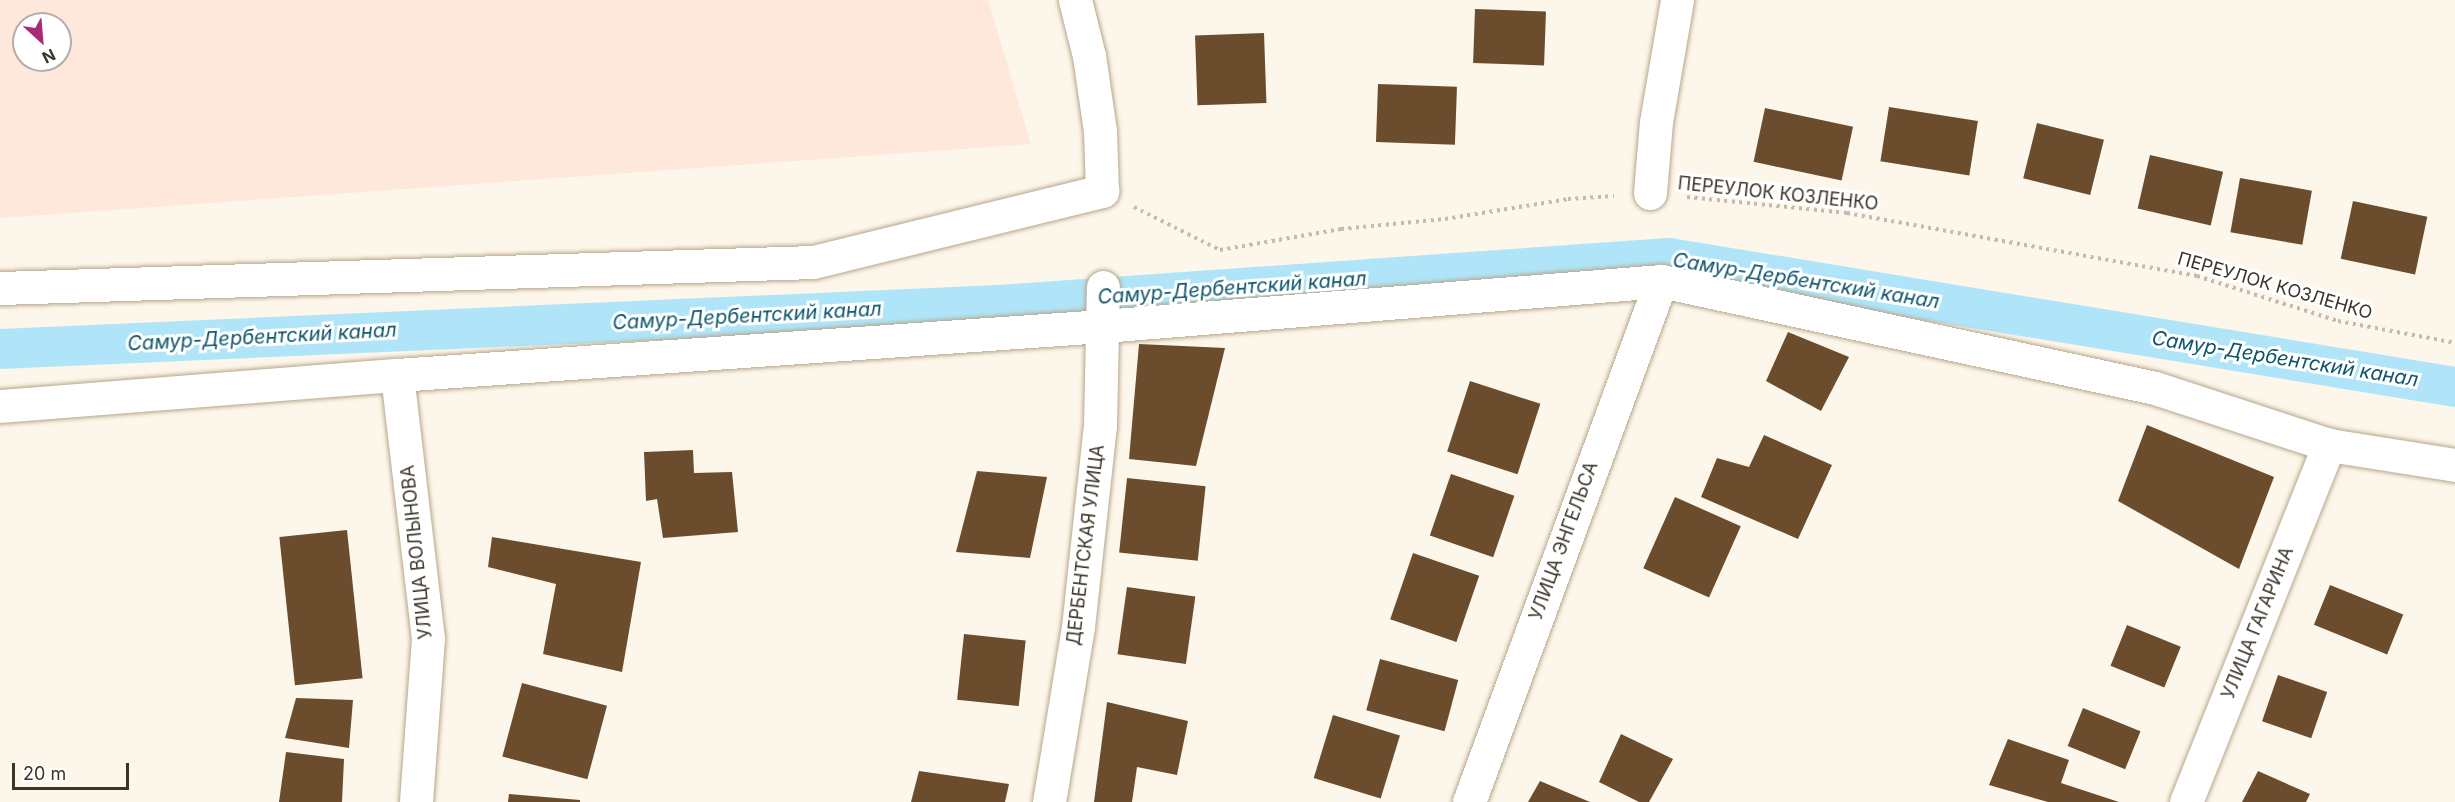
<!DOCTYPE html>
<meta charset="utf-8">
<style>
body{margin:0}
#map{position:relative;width:2455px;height:802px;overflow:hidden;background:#fdf6ea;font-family:Inter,sans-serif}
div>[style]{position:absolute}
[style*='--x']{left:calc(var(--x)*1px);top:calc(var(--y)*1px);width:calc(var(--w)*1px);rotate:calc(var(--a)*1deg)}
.industrial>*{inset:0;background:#fee7db}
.canal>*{height:40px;margin:-20px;padding:0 20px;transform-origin:20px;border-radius:20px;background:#b0e5f9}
.building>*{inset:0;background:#6b4d2e;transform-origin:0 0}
.path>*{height:4px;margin-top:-2px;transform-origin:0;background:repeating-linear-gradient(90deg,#c2bbb0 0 3px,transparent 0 7.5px)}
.roads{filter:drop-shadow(0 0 2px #b6a68a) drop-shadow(0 0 2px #b6a68a)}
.minor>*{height:33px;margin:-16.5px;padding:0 16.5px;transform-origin:16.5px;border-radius:16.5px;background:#fff}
span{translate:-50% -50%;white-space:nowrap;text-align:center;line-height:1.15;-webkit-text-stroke:6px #fff;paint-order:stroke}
.street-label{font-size:18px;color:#3b3429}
.water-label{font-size:20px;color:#10566b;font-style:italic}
.north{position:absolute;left:12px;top:12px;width:60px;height:60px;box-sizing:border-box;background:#fff;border:2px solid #b1aea9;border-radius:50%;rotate:154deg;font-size:16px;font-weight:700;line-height:24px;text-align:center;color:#3b3429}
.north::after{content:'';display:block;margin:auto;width:21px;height:27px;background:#ac2975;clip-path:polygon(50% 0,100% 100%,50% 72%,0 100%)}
.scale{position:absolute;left:12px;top:763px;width:117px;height:27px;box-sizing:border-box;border:3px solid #3b3429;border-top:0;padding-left:8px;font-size:18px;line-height:21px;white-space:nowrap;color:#3b3429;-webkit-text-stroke:4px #fff;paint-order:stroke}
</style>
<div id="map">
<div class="industrial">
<div style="clip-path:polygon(evenodd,0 0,988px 0,1031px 144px,0 218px,0 0,24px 24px,60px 24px,60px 60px,24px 60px,24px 24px)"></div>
</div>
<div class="canal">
<div style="--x:0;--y:349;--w:999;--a:-2.52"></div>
<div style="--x:998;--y:305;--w:673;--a:-4.01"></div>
<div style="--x:1669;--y:258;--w:797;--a:9.32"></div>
</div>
<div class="building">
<div style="left:1475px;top:9px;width:71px;height:54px;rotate:2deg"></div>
<div style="left:1264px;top:33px;width:70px;height:69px;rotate:88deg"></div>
<div style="left:1378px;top:84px;width:79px;height:58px;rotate:2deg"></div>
<div style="left:1889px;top:107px;width:90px;height:55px;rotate:9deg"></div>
<div style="left:1765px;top:108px;width:90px;height:55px;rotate:12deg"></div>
<div style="left:2037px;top:123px;width:69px;height:57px;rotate:14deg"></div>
<div style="left:2150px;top:155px;width:75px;height:55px;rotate:13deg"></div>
<div style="left:2240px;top:178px;width:73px;height:55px;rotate:10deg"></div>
<div style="left:2353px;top:201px;width:76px;height:59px;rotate:12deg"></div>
<div style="clip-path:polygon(1788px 332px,1849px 357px,1821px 411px,1766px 381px)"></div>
<div style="clip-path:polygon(1139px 344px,1225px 348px,1196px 466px,1129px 459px)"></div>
<div style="left:1470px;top:381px;width:74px;height:74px;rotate:18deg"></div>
<div style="clip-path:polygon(2147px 425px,2274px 477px,2239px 569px,2118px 501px)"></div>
<div style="clip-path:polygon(1764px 435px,1832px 465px,1798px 539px,1701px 497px,1717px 458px,1749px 467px)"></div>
<div style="clip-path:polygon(693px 450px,694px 473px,732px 472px,738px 532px,663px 538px,657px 499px,646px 501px,644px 452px)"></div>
<div style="clip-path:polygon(977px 471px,1047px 477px,1030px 558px,956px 552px)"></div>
<div style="left:1451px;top:474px;width:67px;height:65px;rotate:19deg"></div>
<div style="left:1127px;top:478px;width:79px;height:75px;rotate:6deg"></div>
<div style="left:1675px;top:497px;width:72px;height:78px;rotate:24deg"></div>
<div style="left:347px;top:530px;width:149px;height:68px;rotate:84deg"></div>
<div style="clip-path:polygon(492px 537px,641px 562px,622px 672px,543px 654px,556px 584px,488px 567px)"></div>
<div style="left:1413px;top:553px;width:70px;height:70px;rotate:19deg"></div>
<div style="left:2330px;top:585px;width:79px;height:43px;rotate:22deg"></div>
<div style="left:1127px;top:587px;width:69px;height:68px;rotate:8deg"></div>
<div style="left:2127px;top:625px;width:58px;height:44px;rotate:22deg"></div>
<div style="left:964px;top:634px;width:62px;height:66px;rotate:6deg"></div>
<div style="left:1380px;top:659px;width:81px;height:53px;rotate:15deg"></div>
<div style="left:2278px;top:675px;width:52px;height:49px;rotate:19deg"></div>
<div style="left:522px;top:683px;width:88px;height:76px;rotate:15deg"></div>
<div style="clip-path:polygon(296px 698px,353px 700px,349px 748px,285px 738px)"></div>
<div style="clip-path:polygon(1107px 702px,1188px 721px,1177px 775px,1137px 767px,1132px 802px,1094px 802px)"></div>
<div style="left:2083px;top:708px;width:62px;height:41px;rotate:22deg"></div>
<div style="left:1333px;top:715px;width:70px;height:66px;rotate:17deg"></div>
<div style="clip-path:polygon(1621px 734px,1673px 759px,1649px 802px,1639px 802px,1599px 782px)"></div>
<div style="clip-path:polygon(2008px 739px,2069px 760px,2061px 783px,2119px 802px,2048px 802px,1989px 785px)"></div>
<div style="clip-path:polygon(286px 752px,344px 759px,342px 802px,279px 802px)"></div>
<div style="clip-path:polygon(919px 771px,1009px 784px,1005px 802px,911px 802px)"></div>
<div style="clip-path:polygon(2258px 771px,2310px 794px,2306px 802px,2242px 802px)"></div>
<div style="clip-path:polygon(1540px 781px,1590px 802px,1528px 802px)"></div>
<div style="clip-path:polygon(509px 794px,580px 800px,580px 802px,508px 802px)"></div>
</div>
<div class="path">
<div style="--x:1687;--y:197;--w:161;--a:5.7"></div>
<div style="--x:1847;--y:213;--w:356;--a:10.2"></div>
<div style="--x:2197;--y:276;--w:148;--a:17.7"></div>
<div style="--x:2338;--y:321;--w:119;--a:10.6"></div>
<div style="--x:1134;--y:207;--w:96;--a:26.6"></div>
<div style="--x:1220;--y:250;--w:123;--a:-9.8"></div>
<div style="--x:1341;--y:229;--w:104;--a:-5.5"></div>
<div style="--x:1445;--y:219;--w:125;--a:-9.2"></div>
<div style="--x:1568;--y:199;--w:46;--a:-3.7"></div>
</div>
<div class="roads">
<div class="minor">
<div style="--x:1650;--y:193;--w:71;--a:-85.2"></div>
<div style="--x:1656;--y:122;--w:124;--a:-80.2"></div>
<div style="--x:0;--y:288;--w:813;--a:-1.83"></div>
<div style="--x:813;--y:262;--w:298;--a:-13.8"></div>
<div style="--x:1102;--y:191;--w:60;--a:-91.9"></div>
<div style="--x:1100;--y:131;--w:76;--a:-98.3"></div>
<div style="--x:1089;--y:56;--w:58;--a:-104"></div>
<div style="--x:397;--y:375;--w:265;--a:83.3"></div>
<div style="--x:428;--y:638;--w:164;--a:94.2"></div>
<div style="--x:0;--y:406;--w:398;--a:-4.5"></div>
<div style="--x:397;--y:375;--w:708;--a:-3.97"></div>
<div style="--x:1103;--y:326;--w:560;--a:-4.61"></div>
<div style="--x:1661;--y:281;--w:505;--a:12.22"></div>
<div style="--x:2155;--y:388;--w:183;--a:18.1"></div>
<div style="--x:2329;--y:445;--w:128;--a:9"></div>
<div style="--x:1049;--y:802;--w:177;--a:-80.6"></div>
<div style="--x:1078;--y:627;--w:202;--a:-83.8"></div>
<div style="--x:1100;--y:426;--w:139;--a:-88.8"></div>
<div style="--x:1469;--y:802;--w:555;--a:-69.77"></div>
<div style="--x:2186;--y:802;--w:385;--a:-68.2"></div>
</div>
</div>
<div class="street-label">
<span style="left:1778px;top:194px;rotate:6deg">ПЕРЕУЛОК КОЗЛЕНКО</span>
<span style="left:2275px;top:286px;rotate:16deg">ПЕРЕУЛОК КОЗЛЕНКО</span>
<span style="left:1564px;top:541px;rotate:-70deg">УЛИЦА ЭНГЕЛЬСА</span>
<span style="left:1086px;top:545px;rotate:-83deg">ДЕРБЕНТСКАЯ УЛИЦА</span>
<span style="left:417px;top:552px;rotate:-96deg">УЛИЦА ВОЛЫНОВА</span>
<span style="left:2258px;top:623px;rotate:-68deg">УЛИЦА ГАГАРИНА</span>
</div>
<div class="water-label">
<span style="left:1806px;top:281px;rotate:9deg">Самур-Дербентский канал</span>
<span style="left:1232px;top:288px;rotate:-4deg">Самур-Дербентский канал</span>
<span style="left:747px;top:316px;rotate:-3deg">Самур-Дербентский канал</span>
<span style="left:262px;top:337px;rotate:-3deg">Самур-Дербентский канал</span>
<span style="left:2285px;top:359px;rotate:9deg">Самур-Дербентский канал</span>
</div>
<div class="north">N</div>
<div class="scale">20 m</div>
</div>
